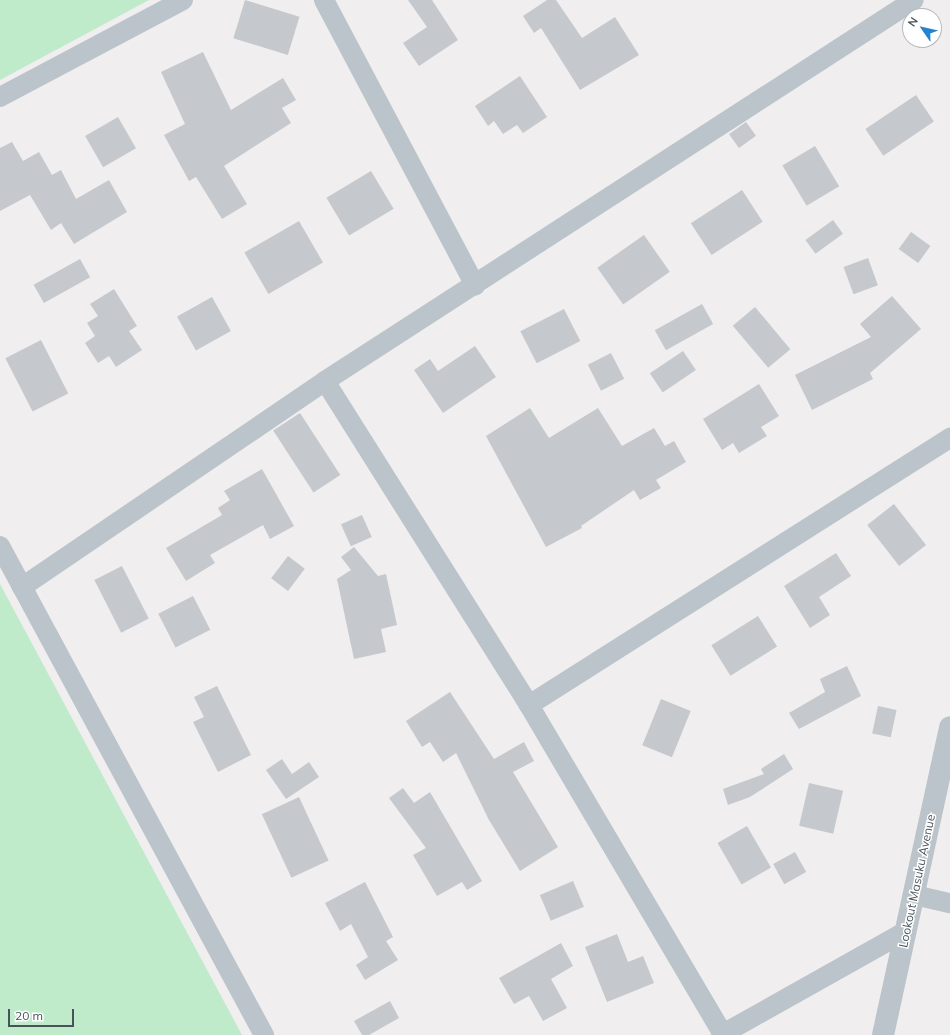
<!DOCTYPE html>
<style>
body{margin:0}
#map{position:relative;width:950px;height:1035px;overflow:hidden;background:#f0eeee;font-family:Mulish,sans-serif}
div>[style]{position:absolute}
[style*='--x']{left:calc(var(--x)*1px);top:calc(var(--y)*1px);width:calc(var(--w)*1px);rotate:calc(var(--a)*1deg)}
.green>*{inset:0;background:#bfebcb}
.building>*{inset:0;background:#c5c9cd;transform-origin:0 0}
.minor>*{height:20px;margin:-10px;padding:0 10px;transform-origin:10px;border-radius:10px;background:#bac4ca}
.tertiary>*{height:22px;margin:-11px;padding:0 11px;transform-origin:11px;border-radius:11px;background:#bac4ca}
span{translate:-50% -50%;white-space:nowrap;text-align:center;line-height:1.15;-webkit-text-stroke:3px #fff;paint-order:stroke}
.street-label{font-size:12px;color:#47535a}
.north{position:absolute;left:902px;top:8px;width:40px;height:40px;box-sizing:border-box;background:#fff;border:1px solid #b5babd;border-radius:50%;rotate:304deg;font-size:11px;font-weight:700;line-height:16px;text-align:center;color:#47535a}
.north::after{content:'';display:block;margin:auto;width:14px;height:18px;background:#2584d2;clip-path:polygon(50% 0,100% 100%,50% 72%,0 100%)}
.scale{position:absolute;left:8px;top:1009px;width:66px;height:18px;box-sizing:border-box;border:2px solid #47535a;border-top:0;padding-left:5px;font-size:12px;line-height:14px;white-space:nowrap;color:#47535a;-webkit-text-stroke:3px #fff;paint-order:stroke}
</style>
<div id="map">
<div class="green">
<div style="clip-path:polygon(0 0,149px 0,0 80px)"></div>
<div style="clip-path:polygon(0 584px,242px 1035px,0 1035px)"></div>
</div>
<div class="building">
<div style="left:245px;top:0;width:57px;height:40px;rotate:17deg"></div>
<div style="clip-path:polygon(408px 0,432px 0,458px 40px,419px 66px,403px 43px,427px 27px)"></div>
<div style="clip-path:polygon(547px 0,556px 0,582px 38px,615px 17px,639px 55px,580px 90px,541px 28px,534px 33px,523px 16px)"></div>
<div style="clip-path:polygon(203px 52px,231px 110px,283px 78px,296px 100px,282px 108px,291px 123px,224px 166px,247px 204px,222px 219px,196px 177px,189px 181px,164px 135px,185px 124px,161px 72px)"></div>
<div style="clip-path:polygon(520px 76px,547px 117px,523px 133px,517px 125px,503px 134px,494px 121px,488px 126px,475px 106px)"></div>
<div style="left:916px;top:95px;width:32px;height:61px;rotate:56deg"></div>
<div style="left:118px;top:117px;width:36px;height:38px;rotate:60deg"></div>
<div style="left:746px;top:122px;width:17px;height:21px;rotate:54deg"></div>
<div style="clip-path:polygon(12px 142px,23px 161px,39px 152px,52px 175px,61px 170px,76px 199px,109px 180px,127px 212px,74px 244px,61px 223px,51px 230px,30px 195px,0 211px,0 148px)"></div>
<div style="left:815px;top:146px;width:47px;height:38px;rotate:59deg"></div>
<div style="left:371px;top:171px;width:44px;height:52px;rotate:59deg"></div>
<div style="left:742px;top:190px;width:38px;height:61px;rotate:57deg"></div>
<div style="left:833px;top:220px;width:17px;height:34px;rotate:54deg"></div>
<div style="left:299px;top:221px;width:48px;height:63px;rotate:60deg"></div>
<div style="left:911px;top:232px;width:24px;height:21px;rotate:36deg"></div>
<div style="left:644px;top:235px;width:45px;height:57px;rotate:55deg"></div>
<div style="left:868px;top:258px;width:29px;height:26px;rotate:70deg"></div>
<div style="left:80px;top:259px;width:21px;height:53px;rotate:61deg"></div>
<div style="clip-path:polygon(114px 289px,137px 326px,129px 331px,142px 350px,116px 367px,109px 356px,98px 363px,85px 343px,95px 336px,87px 323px,98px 316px,90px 304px)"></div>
<div style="clip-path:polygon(892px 296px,921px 329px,870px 373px,873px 379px,812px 410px,795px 375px,871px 337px,860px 324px)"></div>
<div style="left:212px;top:297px;width:39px;height:40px;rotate:61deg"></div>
<div style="left:702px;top:304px;width:23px;height:54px;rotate:61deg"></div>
<div style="left:755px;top:307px;width:55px;height:29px;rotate:50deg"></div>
<div style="left:564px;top:309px;width:36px;height:49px;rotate:63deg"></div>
<div style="left:41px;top:340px;width:60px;height:40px;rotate:63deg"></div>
<div style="clip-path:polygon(475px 346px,496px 377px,443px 413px,414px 370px,430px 359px,438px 371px)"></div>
<div style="left:683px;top:351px;width:23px;height:40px;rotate:56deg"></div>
<div style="left:611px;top:353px;width:29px;height:26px;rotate:63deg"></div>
<div style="clip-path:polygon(759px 384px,779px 416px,761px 427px,767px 436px,739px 453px,733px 443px,722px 450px,703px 419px)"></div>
<div style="clip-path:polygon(530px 408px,549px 438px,598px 408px,622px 446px,654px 428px,665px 446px,674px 441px,686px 462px,656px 480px,661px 488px,640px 500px,634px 490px,581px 526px,582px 528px,546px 547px,486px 436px)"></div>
<div style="left:300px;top:413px;width:74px;height:32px;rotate:57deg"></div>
<div style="clip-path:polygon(262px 469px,294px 526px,270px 539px,263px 525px,210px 555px,215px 563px,186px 581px,166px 548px,222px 515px,218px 508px,230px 500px,224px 491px)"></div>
<div style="left:894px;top:504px;width:52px;height:34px;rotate:52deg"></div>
<div style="left:362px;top:515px;width:24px;height:23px;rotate:66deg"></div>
<div style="clip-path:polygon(354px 547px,378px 576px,386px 574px,397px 625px,381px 629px,386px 652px,354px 659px,337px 579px,351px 570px,341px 557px)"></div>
<div style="clip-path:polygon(836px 553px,851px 576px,819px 597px,830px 615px,810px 628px,784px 586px)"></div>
<div style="left:288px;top:556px;width:21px;height:28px;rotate:37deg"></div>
<div style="left:122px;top:566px;width:59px;height:31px;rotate:63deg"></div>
<div style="left:193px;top:596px;width:38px;height:39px;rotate:63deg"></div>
<div style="left:758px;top:616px;width:36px;height:55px;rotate:58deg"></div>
<div style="clip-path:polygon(847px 666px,861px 696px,799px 729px,789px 713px,825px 692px,820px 679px)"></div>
<div style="clip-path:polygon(217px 686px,251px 755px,218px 772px,193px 722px,204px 717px,194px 697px)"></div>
<div style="clip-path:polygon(450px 692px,494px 759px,524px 742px,534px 761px,513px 772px,558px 847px,520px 871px,489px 820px,456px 753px,443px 762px,430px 742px,422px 747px,406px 721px)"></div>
<div style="left:661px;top:699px;width:32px;height:50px;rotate:22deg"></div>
<div style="left:878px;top:706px;width:19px;height:28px;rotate:12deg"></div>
<div style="clip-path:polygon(784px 754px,793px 769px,750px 797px,728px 805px,723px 789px,764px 774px,761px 769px)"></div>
<div style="clip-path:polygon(282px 759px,292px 774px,309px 762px,319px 777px,286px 799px,266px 770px)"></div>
<div style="left:809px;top:783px;width:35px;height:44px;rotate:13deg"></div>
<div style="clip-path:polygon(403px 788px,414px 803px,430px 792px,482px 881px,467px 890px,462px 882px,437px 896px,413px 855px,426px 848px,389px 798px)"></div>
<div style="left:299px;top:797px;width:70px;height:41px;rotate:65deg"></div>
<div style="left:747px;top:826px;width:48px;height:34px;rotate:60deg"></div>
<div style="left:795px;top:852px;width:23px;height:25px;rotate:61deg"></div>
<div style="left:573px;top:881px;width:28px;height:36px;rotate:67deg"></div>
<div style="clip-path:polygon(365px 882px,393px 937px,386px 941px,398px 960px,365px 980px,356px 965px,368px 957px,351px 924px,340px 931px,325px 903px)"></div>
<div style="clip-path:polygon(617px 934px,628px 962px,643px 956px,654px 983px,607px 1002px,585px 947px)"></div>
<div style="clip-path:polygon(561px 943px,573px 966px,551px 979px,567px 1008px,543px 1021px,529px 996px,514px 1004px,499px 978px)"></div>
<div style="clip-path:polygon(390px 1001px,399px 1018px,369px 1035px,362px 1035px,354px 1021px)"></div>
</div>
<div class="minor">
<div style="--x:324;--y:0;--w:323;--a:62.1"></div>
<div style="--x:0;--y:97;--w:207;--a:-27.9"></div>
<div style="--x:325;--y:381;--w:383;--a:57.8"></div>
<div style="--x:529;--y:705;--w:382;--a:59.5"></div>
<div style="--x:0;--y:546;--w:556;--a:61.64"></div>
<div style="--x:22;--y:587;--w:366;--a:-34.2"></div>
<div style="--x:325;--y:381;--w:701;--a:-32.9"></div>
<div style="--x:529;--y:705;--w:499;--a:-32.4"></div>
<div style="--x:914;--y:895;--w:37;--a:13"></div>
<div style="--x:721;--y:1035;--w:212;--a:-29.3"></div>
</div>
<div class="tertiary">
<div style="--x:883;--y:1035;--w:315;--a:-77.7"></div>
</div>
<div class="street-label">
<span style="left:917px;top:881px;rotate:-78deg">Lookout Masuku Avenue</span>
</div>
<div class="north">N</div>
<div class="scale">20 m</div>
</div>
